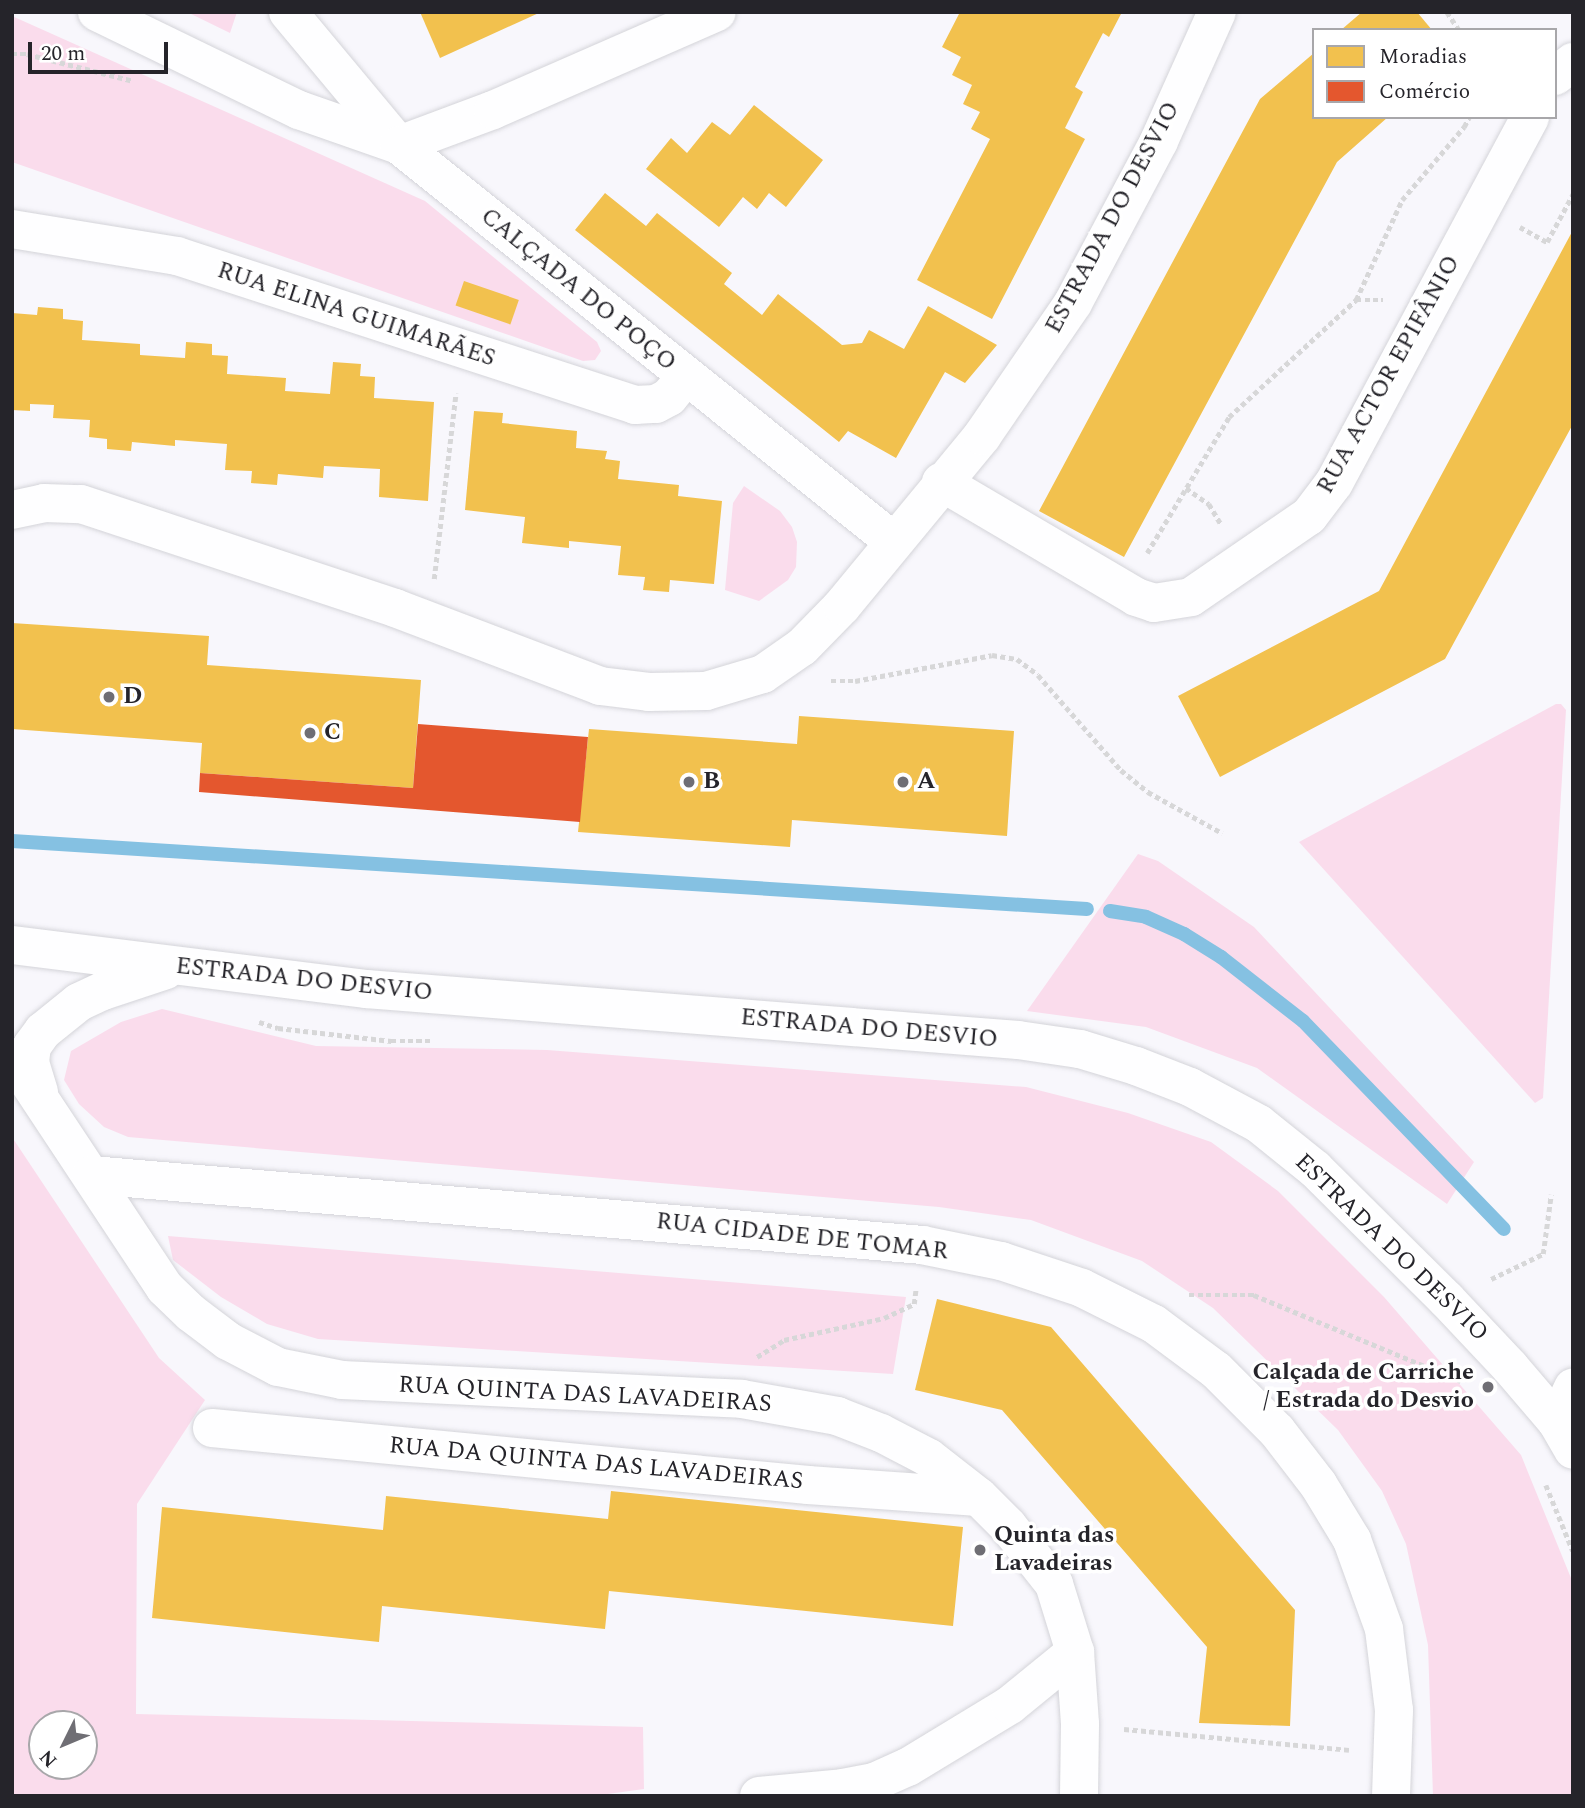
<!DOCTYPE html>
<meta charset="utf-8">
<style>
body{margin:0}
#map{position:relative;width:1585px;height:1808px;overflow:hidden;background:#f8f7fc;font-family:Spectral,serif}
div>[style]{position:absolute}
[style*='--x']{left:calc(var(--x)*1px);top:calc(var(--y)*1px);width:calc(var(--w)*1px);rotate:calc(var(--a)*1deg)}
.green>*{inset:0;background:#fadcec}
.homes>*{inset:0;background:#f2c14e;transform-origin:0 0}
.shops>*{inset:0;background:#e4572e}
.stream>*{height:14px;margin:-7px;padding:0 7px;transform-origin:7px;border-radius:7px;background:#85c1e2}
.path>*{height:4.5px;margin-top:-2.25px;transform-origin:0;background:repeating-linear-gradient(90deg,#d7d7d8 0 5px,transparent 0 8.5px)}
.roads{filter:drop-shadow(0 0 2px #d4d4d9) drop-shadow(0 0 2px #d4d4d9)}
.minor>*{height:38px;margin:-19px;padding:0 19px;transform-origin:19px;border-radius:19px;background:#fefeff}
.dots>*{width:19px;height:19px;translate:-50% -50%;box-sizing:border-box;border:4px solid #fff;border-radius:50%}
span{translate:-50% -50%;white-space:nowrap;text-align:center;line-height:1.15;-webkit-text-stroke:7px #fff;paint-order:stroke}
.street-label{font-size:24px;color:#25242a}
.poi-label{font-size:24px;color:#25242a;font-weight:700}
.left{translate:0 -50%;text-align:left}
.right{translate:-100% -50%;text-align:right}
.frame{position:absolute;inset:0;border:14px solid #25242a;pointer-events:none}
.legend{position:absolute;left:1312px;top:28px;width:245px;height:91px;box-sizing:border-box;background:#fff;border:2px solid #a8a7aa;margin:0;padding:9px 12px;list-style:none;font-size:21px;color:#25242a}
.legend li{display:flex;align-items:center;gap:14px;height:35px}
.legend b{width:35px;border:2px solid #a8a7aa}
.north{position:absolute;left:28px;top:1710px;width:70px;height:70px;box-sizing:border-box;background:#fff;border:2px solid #a8a7aa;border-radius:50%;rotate:227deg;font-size:19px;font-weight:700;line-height:28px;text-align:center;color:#25242a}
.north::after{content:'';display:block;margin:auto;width:24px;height:32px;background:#6f6e74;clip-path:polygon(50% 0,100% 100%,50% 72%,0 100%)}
.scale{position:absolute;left:28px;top:42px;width:140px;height:32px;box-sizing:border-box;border:4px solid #25242a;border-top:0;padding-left:9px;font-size:21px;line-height:24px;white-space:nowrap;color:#25242a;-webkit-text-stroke:5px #fff;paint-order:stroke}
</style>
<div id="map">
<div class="green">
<div style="clip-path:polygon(187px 12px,237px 12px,230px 33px)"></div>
<div style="clip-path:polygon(12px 16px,425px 201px,597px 342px,601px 351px,595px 360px,583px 361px,12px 162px)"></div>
<div style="clip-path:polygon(744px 486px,780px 511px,792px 527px,797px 542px,796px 567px,788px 580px,759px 601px,725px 590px,733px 503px)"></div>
<div style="clip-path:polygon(1556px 704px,1561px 704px,1566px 710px,1543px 1098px,1535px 1103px,1299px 842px)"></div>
<div style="clip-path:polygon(1138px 854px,1158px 861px,1254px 927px,1474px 1162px,1447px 1204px,1257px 1068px,1146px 1027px,1027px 1011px)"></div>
<div style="clip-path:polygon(162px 1009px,316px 1046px,547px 1050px,1026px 1087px,1128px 1113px,1211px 1142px,1278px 1191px,1384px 1297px,1521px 1455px,1573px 1583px,1573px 1796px,1433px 1796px,1428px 1645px,1406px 1544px,1382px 1491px,1338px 1430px,1213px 1308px,1142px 1261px,1031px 1220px,939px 1207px,128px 1137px,104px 1127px,79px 1104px,64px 1080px,71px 1051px,121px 1022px)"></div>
<div style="clip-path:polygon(evenodd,12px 1137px,159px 1358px,205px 1400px,137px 1504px,136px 1714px,643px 1727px,644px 1789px,593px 1796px,12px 1796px,12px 1137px,42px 1724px,84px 1724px,84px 1766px,42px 1766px,42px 1724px)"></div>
<div style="clip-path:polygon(168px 1236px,741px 1283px,906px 1297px,893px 1374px,318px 1339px,267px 1324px,221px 1297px,173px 1260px)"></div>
</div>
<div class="homes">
<div style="clip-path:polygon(420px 12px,541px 12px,440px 58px)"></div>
<div style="clip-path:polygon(960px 12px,1122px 12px,1109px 37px,1103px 33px,1075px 87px,1083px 92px,1065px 128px,1085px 139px,992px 319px,917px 280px,990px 139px,971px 129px,980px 112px,963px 104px,972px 85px,952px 75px,961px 57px,942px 47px)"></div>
<div style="clip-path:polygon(1362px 12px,1417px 12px,1432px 30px,1341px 30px)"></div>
<div style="clip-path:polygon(1314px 53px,1314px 117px,1388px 117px,1337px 162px,1124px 557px,1039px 511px,1260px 99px)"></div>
<div style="clip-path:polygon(754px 105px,823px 160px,786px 207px,769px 193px,757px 209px,743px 197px,719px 227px,646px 169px,671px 138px,687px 153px,712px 122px,730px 135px)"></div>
<div style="clip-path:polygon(605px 193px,646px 226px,657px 213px,732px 273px,724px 284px,762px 315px,778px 294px,842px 345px,862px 343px,869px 330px,904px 349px,928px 306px,997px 345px,965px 383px,945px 372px,896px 458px,848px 431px,839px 442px,575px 230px)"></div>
<div style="clip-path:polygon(1573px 230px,1573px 424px,1445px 659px,1220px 777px,1178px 696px,1379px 591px)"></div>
<div style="left:464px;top:281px;width:58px;height:26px;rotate:19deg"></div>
<div style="clip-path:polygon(38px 307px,63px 309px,63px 319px,83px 321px,82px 340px,140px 344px,140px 355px,185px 358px,186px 342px,212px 344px,212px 355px,228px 356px,227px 374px,286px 378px,285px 391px,330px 394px,333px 362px,361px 364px,360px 376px,375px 377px,374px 398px,434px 402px,428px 501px,379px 497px,380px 469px,324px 466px,323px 478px,278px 474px,277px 485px,251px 483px,252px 471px,225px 470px,227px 444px,175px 440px,175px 446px,132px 442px,131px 451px,107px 449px,107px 439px,89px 437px,90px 420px,53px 418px,54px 405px,30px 404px,30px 411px,12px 410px,12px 313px,37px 315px)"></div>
<div style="clip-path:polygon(474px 411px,503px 413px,502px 423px,577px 431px,576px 448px,607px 451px,605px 459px,620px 461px,618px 479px,679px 485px,678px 496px,722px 501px,714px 584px,670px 580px,669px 592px,643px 590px,645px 577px,618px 575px,621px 546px,569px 541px,569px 548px,522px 543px,525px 517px,465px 510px)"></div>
<div style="clip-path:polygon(12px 623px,209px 636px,207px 665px,421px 680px,413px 788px,200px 773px,202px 743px,12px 729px)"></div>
<div style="clip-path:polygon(799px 716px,1014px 731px,1007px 836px,792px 820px,790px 847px,578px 832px,589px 729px,797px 744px)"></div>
<div style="clip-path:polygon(937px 1299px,1051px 1327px,1295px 1610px,1290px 1726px,1199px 1723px,1207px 1647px,1002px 1410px,915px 1390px)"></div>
<div style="clip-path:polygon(611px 1491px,963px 1527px,953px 1626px,609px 1591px,605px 1629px,382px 1606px,379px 1642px,152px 1618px,162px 1507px,383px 1530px,386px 1496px,608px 1519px)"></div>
</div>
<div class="shops">
<div style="clip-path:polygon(418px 724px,588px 737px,580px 822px,199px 792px,200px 773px,413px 788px)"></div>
</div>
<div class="stream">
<div style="--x:12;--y:841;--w:1077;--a:3.62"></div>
<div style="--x:1110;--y:911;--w:36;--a:9"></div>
<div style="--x:1146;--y:917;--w:42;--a:24.1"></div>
<div style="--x:1184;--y:934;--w:44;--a:31.9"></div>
<div style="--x:1221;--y:957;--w:104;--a:38"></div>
<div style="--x:1303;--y:1021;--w:289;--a:46"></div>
</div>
<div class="path">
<div style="--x:1447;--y:12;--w:22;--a:56"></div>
<div style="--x:12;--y:54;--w:15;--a:0"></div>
<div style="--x:27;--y:54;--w:110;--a:14.2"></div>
<div style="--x:1520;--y:227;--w:31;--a:29"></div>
<div style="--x:1547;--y:242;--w:55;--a:-61.6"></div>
<div style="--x:1356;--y:300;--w:27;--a:0"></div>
<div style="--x:1186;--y:488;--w:28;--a:35"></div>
<div style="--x:1209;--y:504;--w:23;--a:59"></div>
<div style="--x:1147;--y:553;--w:159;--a:-58.9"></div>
<div style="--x:1229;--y:417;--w:173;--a:-42.7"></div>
<div style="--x:1356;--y:300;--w:110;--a:-65.3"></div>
<div style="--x:1402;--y:200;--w:96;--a:-49.7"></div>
<div style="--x:1464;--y:127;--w:11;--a:-63"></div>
<div style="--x:434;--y:579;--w:187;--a:-83.3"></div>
<div style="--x:831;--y:681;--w:24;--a:0"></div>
<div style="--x:855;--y:681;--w:139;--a:-10.7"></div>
<div style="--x:992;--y:655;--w:25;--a:9"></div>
<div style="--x:1017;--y:659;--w:26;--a:37"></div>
<div style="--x:1038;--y:675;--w:126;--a:48.9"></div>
<div style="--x:1121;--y:770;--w:35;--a:39"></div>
<div style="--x:1148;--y:792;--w:85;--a:29"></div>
<div style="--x:259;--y:1022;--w:20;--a:18"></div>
<div style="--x:278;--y:1028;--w:114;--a:6.6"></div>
<div style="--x:391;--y:1041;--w:39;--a:0"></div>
<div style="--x:1491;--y:1279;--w:58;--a:-25.7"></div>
<div style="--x:1543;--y:1254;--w:60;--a:-82.3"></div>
<div style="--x:1189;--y:1295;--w:65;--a:0"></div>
<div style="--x:1254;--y:1295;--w:224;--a:22.6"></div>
<div style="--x:757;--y:1357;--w:32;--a:-32"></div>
<div style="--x:784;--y:1340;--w:102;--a:-12.4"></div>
<div style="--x:884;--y:1318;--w:33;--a:-25"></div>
<div style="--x:914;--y:1304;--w:16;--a:-83"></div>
<div style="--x:1546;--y:1485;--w:71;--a:67.8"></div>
<div style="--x:1124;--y:1729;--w:226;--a:5.3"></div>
</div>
<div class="roads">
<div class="minor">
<div style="--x:97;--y:12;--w:225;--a:25.9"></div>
<div style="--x:299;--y:110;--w:106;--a:19.3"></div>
<div style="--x:399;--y:145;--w:100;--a:-20.4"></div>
<div style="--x:493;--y:110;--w:244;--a:-23.6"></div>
<div style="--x:288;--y:12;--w:173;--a:50.2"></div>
<div style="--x:399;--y:145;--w:633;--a:38.72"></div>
<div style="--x:1555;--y:76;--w:23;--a:-38"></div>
<div style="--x:12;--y:229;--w:167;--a:9.3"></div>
<div style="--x:177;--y:256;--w:482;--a:18"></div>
<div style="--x:635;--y:405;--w:21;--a:-3"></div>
<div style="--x:656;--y:404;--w:15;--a:-28"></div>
<div style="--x:669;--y:397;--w:26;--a:-50"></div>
<div style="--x:941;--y:482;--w:226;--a:30.5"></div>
<div style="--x:1136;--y:597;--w:19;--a:18"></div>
<div style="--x:1154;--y:603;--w:37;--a:-9"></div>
<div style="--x:1191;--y:597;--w:143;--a:-34.5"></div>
<div style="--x:1309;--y:516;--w:41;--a:-52.9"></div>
<div style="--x:1334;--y:483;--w:415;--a:-61.8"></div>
<div style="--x:12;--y:510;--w:33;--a:-12"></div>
<div style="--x:44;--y:503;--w:37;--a:2"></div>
<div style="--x:81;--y:504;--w:331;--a:18.3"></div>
<div style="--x:395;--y:608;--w:219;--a:20.8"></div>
<div style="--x:600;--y:686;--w:49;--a:7"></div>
<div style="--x:649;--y:692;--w:57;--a:-1"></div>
<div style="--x:706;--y:691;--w:59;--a:-16.6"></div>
<div style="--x:763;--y:674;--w:47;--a:-34.7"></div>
<div style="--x:802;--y:647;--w:57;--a:-45.7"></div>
<div style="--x:842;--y:606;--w:220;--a:-50.5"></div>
<div style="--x:982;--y:436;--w:161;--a:-55.6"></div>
<div style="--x:1073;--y:303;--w:183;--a:-62"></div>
<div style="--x:1159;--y:141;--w:141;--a:-65.8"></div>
<div style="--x:12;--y:945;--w:357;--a:7.1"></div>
<div style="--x:366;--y:989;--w:654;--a:4.47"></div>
<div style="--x:1018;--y:1040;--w:63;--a:8.3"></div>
<div style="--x:1080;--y:1049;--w:59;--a:16.9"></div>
<div style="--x:1136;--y:1066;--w:58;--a:21.3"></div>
<div style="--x:1190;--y:1087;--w:78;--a:28.2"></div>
<div style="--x:1259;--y:1124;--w:72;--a:38.8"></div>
<div style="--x:1315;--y:1169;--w:185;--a:44.8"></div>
<div style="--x:1446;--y:1299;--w:93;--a:46.7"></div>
<div style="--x:1510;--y:1367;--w:72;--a:49.5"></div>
<div style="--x:1557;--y:1422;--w:32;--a:60"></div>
<div style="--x:12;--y:1057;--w:277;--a:56.5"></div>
<div style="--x:165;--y:1288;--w:36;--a:44"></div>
<div style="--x:191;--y:1313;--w:46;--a:37.1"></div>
<div style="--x:228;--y:1341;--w:56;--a:27.5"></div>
<div style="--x:278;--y:1367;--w:65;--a:11.5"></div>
<div style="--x:342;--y:1380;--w:400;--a:2.7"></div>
<div style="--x:742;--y:1399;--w:97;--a:10.1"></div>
<div style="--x:837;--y:1416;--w:47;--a:21.1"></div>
<div style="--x:881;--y:1433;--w:54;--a:27.5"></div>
<div style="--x:929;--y:1458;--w:63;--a:38"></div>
<div style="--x:979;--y:1497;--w:41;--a:45"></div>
<div style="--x:1008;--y:1526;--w:74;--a:51.6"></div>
<div style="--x:1054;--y:1584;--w:71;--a:72.8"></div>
<div style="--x:1075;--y:1652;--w:72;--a:86"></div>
<div style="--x:1080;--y:1724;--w:72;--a:90.8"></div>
<div style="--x:39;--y:1092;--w:31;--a:-107"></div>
<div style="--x:30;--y:1062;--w:16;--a:-83"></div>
<div style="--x:32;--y:1046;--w:19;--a:-54"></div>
<div style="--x:43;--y:1031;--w:46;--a:-38.9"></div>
<div style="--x:79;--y:1002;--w:26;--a:-25"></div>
<div style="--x:103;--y:991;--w:66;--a:-18.4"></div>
<div style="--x:91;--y:1175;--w:834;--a:4.81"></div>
<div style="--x:922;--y:1245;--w:81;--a:11.4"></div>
<div style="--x:1001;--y:1261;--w:85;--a:18.4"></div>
<div style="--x:1082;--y:1288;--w:80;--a:26.6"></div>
<div style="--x:1154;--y:1324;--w:77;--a:36.6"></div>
<div style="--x:1216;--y:1370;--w:86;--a:45"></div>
<div style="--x:1277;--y:1431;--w:67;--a:52.3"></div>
<div style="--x:1318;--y:1484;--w:66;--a:58.7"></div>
<div style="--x:1352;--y:1540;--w:95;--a:70.2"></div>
<div style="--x:1384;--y:1629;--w:82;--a:83"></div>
<div style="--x:1394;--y:1710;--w:86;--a:92"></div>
<div style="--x:1557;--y:1422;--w:38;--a:-65"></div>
<div style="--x:212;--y:1428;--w:599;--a:5.46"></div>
<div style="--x:808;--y:1485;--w:171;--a:4"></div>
<div style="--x:759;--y:1796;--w:84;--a:-5.4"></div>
<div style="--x:843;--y:1788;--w:32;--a:-11"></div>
<div style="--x:874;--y:1782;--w:37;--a:-24"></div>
<div style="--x:908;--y:1767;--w:119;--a:-31.3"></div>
<div style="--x:1010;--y:1705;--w:84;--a:-39.2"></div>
</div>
</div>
<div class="dots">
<div style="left:109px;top:697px;background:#6f6e74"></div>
<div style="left:310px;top:733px;background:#6f6e74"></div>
<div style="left:689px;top:782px;background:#6f6e74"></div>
<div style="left:903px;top:782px;background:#6f6e74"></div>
<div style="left:1488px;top:1387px;background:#6f6e74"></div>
<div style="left:980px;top:1550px;background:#6f6e74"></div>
</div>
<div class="street-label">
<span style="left:1113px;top:218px;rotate:-62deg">ESTRADA DO DESVIO</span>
<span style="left:578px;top:290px;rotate:39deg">CALÇADA DO POÇO</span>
<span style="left:356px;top:315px;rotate:18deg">RUA ELINA GUIMARÃES</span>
<span style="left:1389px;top:375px;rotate:-61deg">RUA ACTOR EPIFÂNIO</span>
<span style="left:304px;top:980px;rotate:6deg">ESTRADA DO DESVIO</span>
<span style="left:869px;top:1029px;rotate:5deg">ESTRADA DO DESVIO</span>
<span style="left:802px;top:1237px;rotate:6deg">RUA CIDADE DE TOMAR</span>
<span style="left:1391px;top:1248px;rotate:44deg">ESTRADA DO DESVIO</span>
<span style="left:585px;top:1395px;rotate:3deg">RUA QUINTA DAS LAVADEIRAS</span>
<span style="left:596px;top:1464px;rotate:5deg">RUA DA QUINTA DAS LAVADEIRAS</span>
</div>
<div class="poi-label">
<span class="left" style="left:123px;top:697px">D</span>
<span class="left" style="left:324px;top:733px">C</span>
<span class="left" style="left:703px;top:782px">B</span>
<span class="left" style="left:917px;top:782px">A</span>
<span class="right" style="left:1474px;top:1387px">Calçada de Carriche<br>/ Estrada do Desvio</span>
<span class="left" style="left:994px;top:1550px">Quinta das<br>Lavadeiras</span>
</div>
<div class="frame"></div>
<ul class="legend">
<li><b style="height:19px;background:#f2c14e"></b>Moradias</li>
<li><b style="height:19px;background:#e4572e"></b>Comércio</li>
</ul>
<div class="north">N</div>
<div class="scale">20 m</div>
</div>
